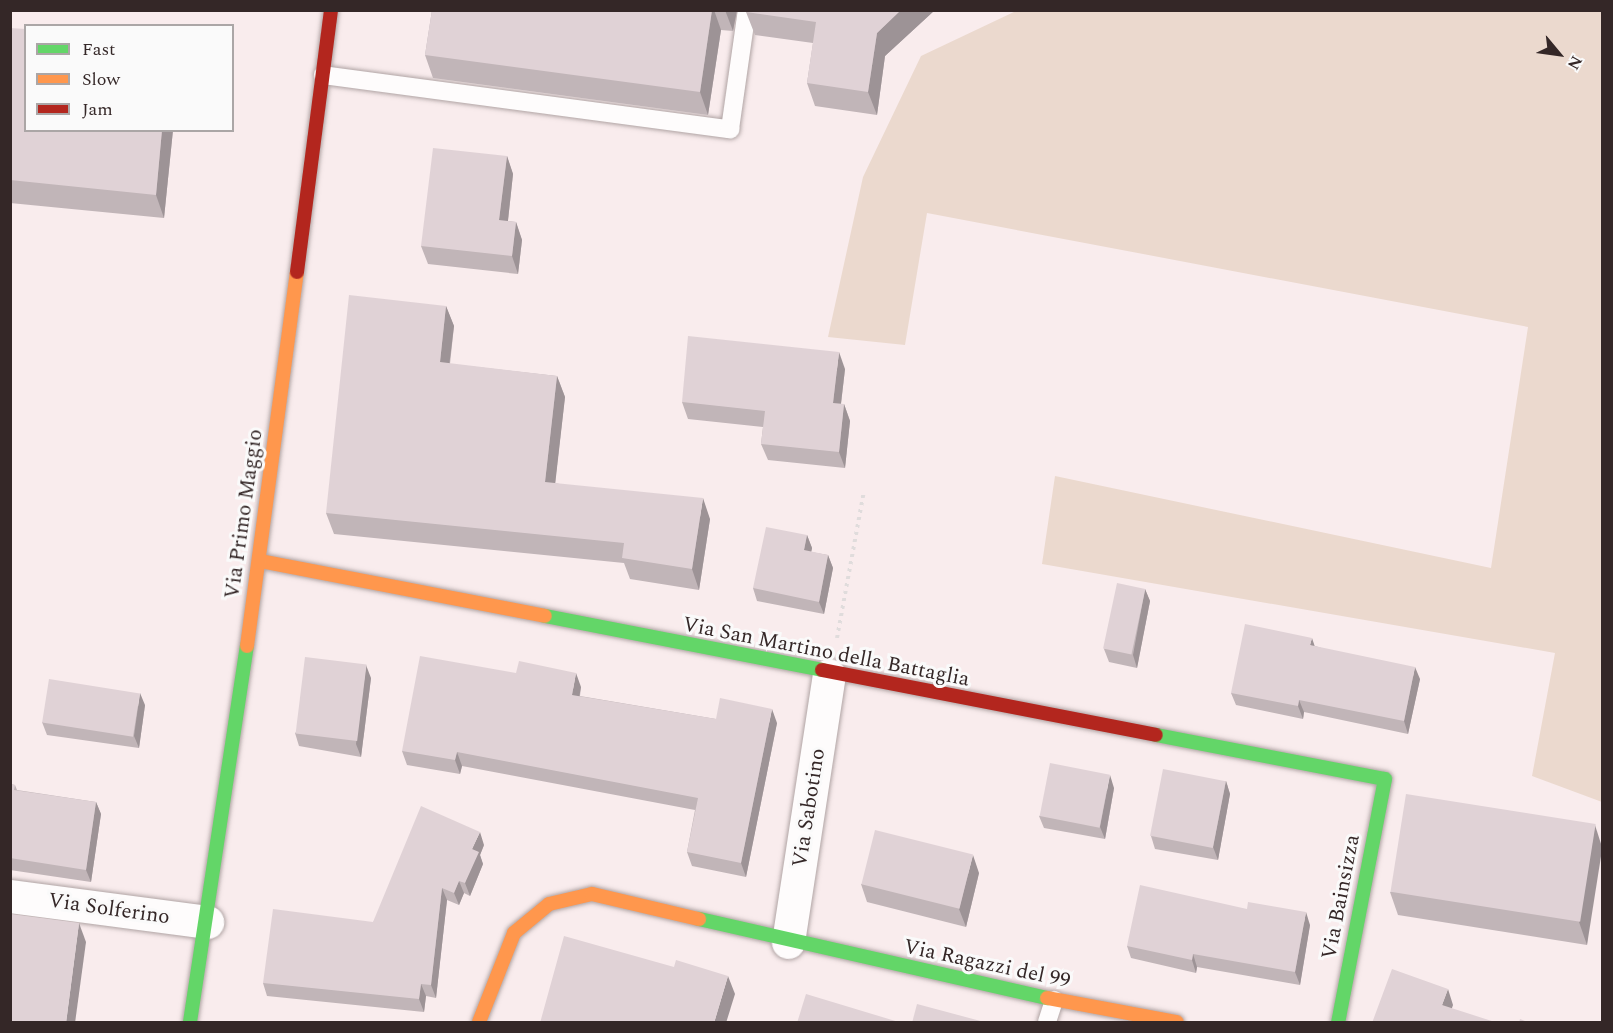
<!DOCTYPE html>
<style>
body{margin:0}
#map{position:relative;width:1613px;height:1033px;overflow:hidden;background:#f9eced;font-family:Spectral,serif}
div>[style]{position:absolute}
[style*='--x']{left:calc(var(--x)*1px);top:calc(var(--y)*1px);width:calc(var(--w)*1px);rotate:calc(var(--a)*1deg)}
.green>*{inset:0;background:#ebd9ce}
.path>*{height:4px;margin-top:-2px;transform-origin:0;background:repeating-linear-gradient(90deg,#e0dcdc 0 3px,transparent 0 7.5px)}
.roads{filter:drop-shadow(0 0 2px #b0a4a4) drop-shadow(0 0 2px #b0a4a4)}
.lane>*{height:18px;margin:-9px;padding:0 9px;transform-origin:9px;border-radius:9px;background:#fefcfc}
.street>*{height:33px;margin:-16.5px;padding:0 16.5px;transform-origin:16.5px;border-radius:16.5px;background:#fefcfc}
.fast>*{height:14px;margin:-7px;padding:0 7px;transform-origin:7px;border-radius:7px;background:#63d668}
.slow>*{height:14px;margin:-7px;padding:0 7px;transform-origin:7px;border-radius:7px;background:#ff974d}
.jam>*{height:14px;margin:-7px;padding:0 7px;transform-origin:7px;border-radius:7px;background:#b3261e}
.wall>*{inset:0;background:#c1b5b8}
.shaded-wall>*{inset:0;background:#9d9396}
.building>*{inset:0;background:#e0d2d6;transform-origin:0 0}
span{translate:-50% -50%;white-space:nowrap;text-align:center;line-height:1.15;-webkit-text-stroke:6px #fafafa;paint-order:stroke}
.street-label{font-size:21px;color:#342727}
.frame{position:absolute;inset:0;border:12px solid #342727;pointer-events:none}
.legend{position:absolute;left:24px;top:24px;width:210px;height:108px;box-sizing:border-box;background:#fafafa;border:2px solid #aba6a6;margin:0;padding:8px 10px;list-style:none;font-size:18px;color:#342727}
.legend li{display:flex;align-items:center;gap:12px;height:30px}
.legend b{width:30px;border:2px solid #aba6a6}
.north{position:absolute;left:1529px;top:24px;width:60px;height:60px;-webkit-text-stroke:4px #fafafa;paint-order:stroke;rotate:119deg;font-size:16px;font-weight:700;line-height:24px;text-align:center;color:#342727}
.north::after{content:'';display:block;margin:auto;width:21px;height:27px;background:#342727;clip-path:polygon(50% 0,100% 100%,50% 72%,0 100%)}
</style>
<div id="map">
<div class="green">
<div style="clip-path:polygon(1016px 11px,1602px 11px,1602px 802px,1532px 776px,1555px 653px,1042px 564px,1055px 476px,1491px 568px,1528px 327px,927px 213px,905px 345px,828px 337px,863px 177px,921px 56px)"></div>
</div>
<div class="path">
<div style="--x:837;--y:638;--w:149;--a:-79.6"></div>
</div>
<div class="roads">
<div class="lane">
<div style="--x:323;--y:75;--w:411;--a:7.6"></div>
<div style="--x:730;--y:129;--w:120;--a:-81.9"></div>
<div style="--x:1047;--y:1022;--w:23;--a:-72"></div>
</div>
<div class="street">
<div style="--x:10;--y:896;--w:199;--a:7.5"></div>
<div style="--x:788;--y:942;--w:270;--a:-81.3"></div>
</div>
<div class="fast">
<div style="--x:545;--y:616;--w:282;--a:11"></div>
<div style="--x:1156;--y:735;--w:233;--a:10.9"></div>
<div style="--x:1385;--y:779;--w:248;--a:100.9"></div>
<div style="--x:699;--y:919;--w:357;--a:12.8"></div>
<div style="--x:190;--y:1022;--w:380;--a:-81.4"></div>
</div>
<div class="slow">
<div style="--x:260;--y:561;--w:290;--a:10.9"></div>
<div style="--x:247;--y:646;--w:377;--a:-82.4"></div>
<div style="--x:1047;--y:998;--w:132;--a:10.5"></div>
<div style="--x:479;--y:1022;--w:96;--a:-68.5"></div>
<div style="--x:514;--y:933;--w:45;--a:-39.6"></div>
<div style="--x:549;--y:904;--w:44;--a:-13.1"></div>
<div style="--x:592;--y:894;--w:110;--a:13.2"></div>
</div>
<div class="jam">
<div style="--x:297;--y:272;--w:264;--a:-82.6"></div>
<div style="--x:822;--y:670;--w:340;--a:11"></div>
</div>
</div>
<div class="wall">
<div style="clip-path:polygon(432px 10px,737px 10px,733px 31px,721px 30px,708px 115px,433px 78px,425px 55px)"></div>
<div style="clip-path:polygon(935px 10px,885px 56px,877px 115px,815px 106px,807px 83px,813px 43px,755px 35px,746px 12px)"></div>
<div style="clip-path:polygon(10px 28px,26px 130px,173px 130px,164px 218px,10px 203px)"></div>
<div style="clip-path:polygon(507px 156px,513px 174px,508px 221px,516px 222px,522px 240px,518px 274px,428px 264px,421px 246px)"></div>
<div style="clip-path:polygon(446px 306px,454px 326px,450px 364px,557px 376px,565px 397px,555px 483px,710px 519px,699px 590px,630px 579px,624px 563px,334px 534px,326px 513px)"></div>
<div style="clip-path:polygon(845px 369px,841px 404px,844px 404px,850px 421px,845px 468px,768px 460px,761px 444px,763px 427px,688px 419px,682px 402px)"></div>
<div style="clip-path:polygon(807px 535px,812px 548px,811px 552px,828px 555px,833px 568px,824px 614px,757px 601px,753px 588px)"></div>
<div style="clip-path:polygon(1145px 589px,1150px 601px,1137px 668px,1109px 662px,1104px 649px)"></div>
<div style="clip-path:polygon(1315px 646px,1420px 679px,1408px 734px,1304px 712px,1303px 719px,1236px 705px,1231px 693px)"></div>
<div style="clip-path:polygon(371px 678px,361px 757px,299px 746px,295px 733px)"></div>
<div style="clip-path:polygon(581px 687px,580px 696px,716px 719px,777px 723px,746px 877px,692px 866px,687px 852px,695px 810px,462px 766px,460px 774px,407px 765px,402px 751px)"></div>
<div style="clip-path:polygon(145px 705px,139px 748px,47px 735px,42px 722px)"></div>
<div style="clip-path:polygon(1226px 781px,1230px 794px,1218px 860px,1155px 849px,1151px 836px)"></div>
<div style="clip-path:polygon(10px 784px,15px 785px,17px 790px,96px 802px,101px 814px,91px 882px,10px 870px)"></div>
<div style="clip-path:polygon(1114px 788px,1105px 839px,1044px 828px,1039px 816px)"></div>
<div style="clip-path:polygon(1595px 825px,1587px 945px,1398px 915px,1390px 892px)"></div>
<div style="clip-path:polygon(484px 845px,480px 855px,483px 864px,470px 896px,464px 893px,459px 905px,447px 900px,436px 998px,426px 996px,424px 1012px,267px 996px,263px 983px,373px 922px)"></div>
<div style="clip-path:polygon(979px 873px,966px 927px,867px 902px,861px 884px)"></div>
<div style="clip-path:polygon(1247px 909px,1310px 925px,1300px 985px,1197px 967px,1196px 973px,1131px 958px,1127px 946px)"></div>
</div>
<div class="shaded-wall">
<div style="clip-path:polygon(712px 10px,714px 10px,721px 30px,708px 115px,700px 92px)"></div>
<div style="clip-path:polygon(725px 10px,737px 10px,733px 31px)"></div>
<div style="clip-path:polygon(901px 10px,935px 10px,885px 56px,877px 115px,868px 92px,877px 33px)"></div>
<div style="clip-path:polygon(162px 130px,173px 130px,164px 218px,156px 195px)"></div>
<div style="clip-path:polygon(507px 156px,513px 174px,506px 238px,499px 220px)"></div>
<div style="clip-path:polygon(516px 222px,522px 240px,518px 274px,512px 256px)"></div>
<div style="clip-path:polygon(446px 306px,454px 326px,447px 383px,440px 362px)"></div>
<div style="clip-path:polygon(839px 352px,845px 369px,839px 420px,833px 403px)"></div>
<div style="clip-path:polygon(557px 376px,565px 397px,553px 503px,545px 482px)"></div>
<div style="clip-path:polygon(844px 404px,850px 421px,845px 468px,839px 452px)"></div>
<div style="clip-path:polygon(703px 498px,710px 519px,699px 590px,692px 569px)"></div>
<div style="clip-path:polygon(807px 535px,812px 548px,809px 563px,804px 550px)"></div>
<div style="clip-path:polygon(828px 555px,833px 568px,824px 614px,819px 602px)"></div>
<div style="clip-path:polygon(1145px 589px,1150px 601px,1137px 668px,1133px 655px)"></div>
<div style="clip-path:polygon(1312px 638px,1316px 650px,1310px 645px)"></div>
<div style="clip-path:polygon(366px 665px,371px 678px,361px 757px,356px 744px)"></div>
<div style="clip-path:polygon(1415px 667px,1420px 679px,1408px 734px,1404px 721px)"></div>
<div style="clip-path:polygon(576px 673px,581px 687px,577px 709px,572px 695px)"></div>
<div style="clip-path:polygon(140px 693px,145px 705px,139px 748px,134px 736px)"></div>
<div style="clip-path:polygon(1299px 700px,1304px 712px,1303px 719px,1298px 706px)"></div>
<div style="clip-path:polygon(772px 709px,777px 723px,746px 877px,741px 863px)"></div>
<div style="clip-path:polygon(457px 752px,462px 766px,460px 774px,455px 760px)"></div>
<div style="clip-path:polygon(1110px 775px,1114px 788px,1105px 839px,1100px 827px)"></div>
<div style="clip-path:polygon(1226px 781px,1230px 794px,1218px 860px,1213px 847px)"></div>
<div style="clip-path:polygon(96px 802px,101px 814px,91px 882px,86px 870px)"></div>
<div style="clip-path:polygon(1595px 825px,1602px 847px,1602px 850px,1587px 945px,1579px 922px)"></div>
<div style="clip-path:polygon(480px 832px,484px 845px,480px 855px,483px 864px,470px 896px,465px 883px,472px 849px)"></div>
<div style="clip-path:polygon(973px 855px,979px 873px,966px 927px,959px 909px)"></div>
<div style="clip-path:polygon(459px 881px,464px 893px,459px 905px,454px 893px)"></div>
<div style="clip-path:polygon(442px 888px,447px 900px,436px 998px,431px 985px)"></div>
<div style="clip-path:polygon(1306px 912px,1310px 925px,1300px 985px,1295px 972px)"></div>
<div style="clip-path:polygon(79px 923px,86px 942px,75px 1023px,66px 1023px)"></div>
<div style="clip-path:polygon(1193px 954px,1197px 967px,1196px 973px,1192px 960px)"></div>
<div style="clip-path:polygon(728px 976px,735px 994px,726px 1023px,714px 1023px)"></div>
<div style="clip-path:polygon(421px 984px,426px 996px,424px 1012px,419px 999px)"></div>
<div style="clip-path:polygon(1448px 989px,1453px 1005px,1448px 1020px,1442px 1005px)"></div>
</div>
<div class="building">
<div style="clip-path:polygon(432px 10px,712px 10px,700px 92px,425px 55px)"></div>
<div style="clip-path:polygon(747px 10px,901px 10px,877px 33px,868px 92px,807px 83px,816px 22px,746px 12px)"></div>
<div style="clip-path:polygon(10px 28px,26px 29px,26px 130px,162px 130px,156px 195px,10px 180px)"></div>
<div style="clip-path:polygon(433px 148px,507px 156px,499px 220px,516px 222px,512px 256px,421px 246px)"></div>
<div style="clip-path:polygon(349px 295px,446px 306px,440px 362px,557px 376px,545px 482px,703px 498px,692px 569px,622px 558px,624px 543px,326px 513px)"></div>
<div style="clip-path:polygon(688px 336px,839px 352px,833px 403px,844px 404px,839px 452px,761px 444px,765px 411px,682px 402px)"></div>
<div style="clip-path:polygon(766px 527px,807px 535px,804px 550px,828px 555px,819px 602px,753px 588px)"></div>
<div style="left:1117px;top:583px;width:29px;height:67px;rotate:12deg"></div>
<div style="clip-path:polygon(1245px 624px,1312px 638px,1310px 645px,1415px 667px,1404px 721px,1299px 700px,1298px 706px,1231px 693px)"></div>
<div style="clip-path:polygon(420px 656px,516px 673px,519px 661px,576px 673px,572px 695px,716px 719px,720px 698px,772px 709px,741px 863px,687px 852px,698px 798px,457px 752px,455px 760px,402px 751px)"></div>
<div style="left:305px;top:657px;width:62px;height:77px;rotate:7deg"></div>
<div style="left:49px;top:679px;width:92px;height:44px;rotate:9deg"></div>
<div style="left:1050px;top:763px;width:61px;height:54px;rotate:11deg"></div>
<div style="left:1163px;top:769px;width:64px;height:68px;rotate:11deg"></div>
<div style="clip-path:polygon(10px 784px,15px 785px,14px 790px,96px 802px,86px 870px,10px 858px)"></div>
<div style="left:1406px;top:794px;width:192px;height:99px;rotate:9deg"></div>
<div style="clip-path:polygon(421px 806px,480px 832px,472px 849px,479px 852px,465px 883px,459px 881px,454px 893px,442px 888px,431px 985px,421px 984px,419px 999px,263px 983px,273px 909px,373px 922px)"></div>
<div style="left:875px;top:830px;width:101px;height:56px;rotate:14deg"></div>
<div style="clip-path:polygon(1140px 885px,1247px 909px,1248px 902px,1306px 912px,1295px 972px,1193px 954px,1192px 960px,1127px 946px)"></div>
<div style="clip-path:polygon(10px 914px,79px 923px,66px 1023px,10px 1023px)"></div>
<div style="clip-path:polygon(564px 936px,674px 967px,676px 960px,728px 976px,714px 1023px,540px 1023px)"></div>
<div style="clip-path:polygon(1392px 969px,1448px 989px,1442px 1005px,1498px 1023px,1372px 1023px)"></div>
<div style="clip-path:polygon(806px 994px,902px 1023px,797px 1023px)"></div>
<div style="clip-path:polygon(917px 1004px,988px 1023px,912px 1023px)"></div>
<div style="clip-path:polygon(1520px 1019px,1530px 1023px,1519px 1023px)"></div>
</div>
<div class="street-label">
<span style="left:244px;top:514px;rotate:-82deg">Via Primo Maggio</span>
<span style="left:826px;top:652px;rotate:11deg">Via San Martino della Battaglia</span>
<span style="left:809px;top:808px;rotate:-81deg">Via Sabotino</span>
<span style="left:1341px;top:897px;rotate:-79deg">Via Bainsizza</span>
<span style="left:109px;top:909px;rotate:8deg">Via Solferino</span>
<span style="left:987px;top:964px;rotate:12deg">Via Ragazzi del 99</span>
</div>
<div class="frame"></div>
<ul class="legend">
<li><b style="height:8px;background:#63d668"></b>Fast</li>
<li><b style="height:8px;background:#ff974d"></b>Slow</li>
<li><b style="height:8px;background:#b3261e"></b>Jam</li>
</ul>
<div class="north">N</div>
</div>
